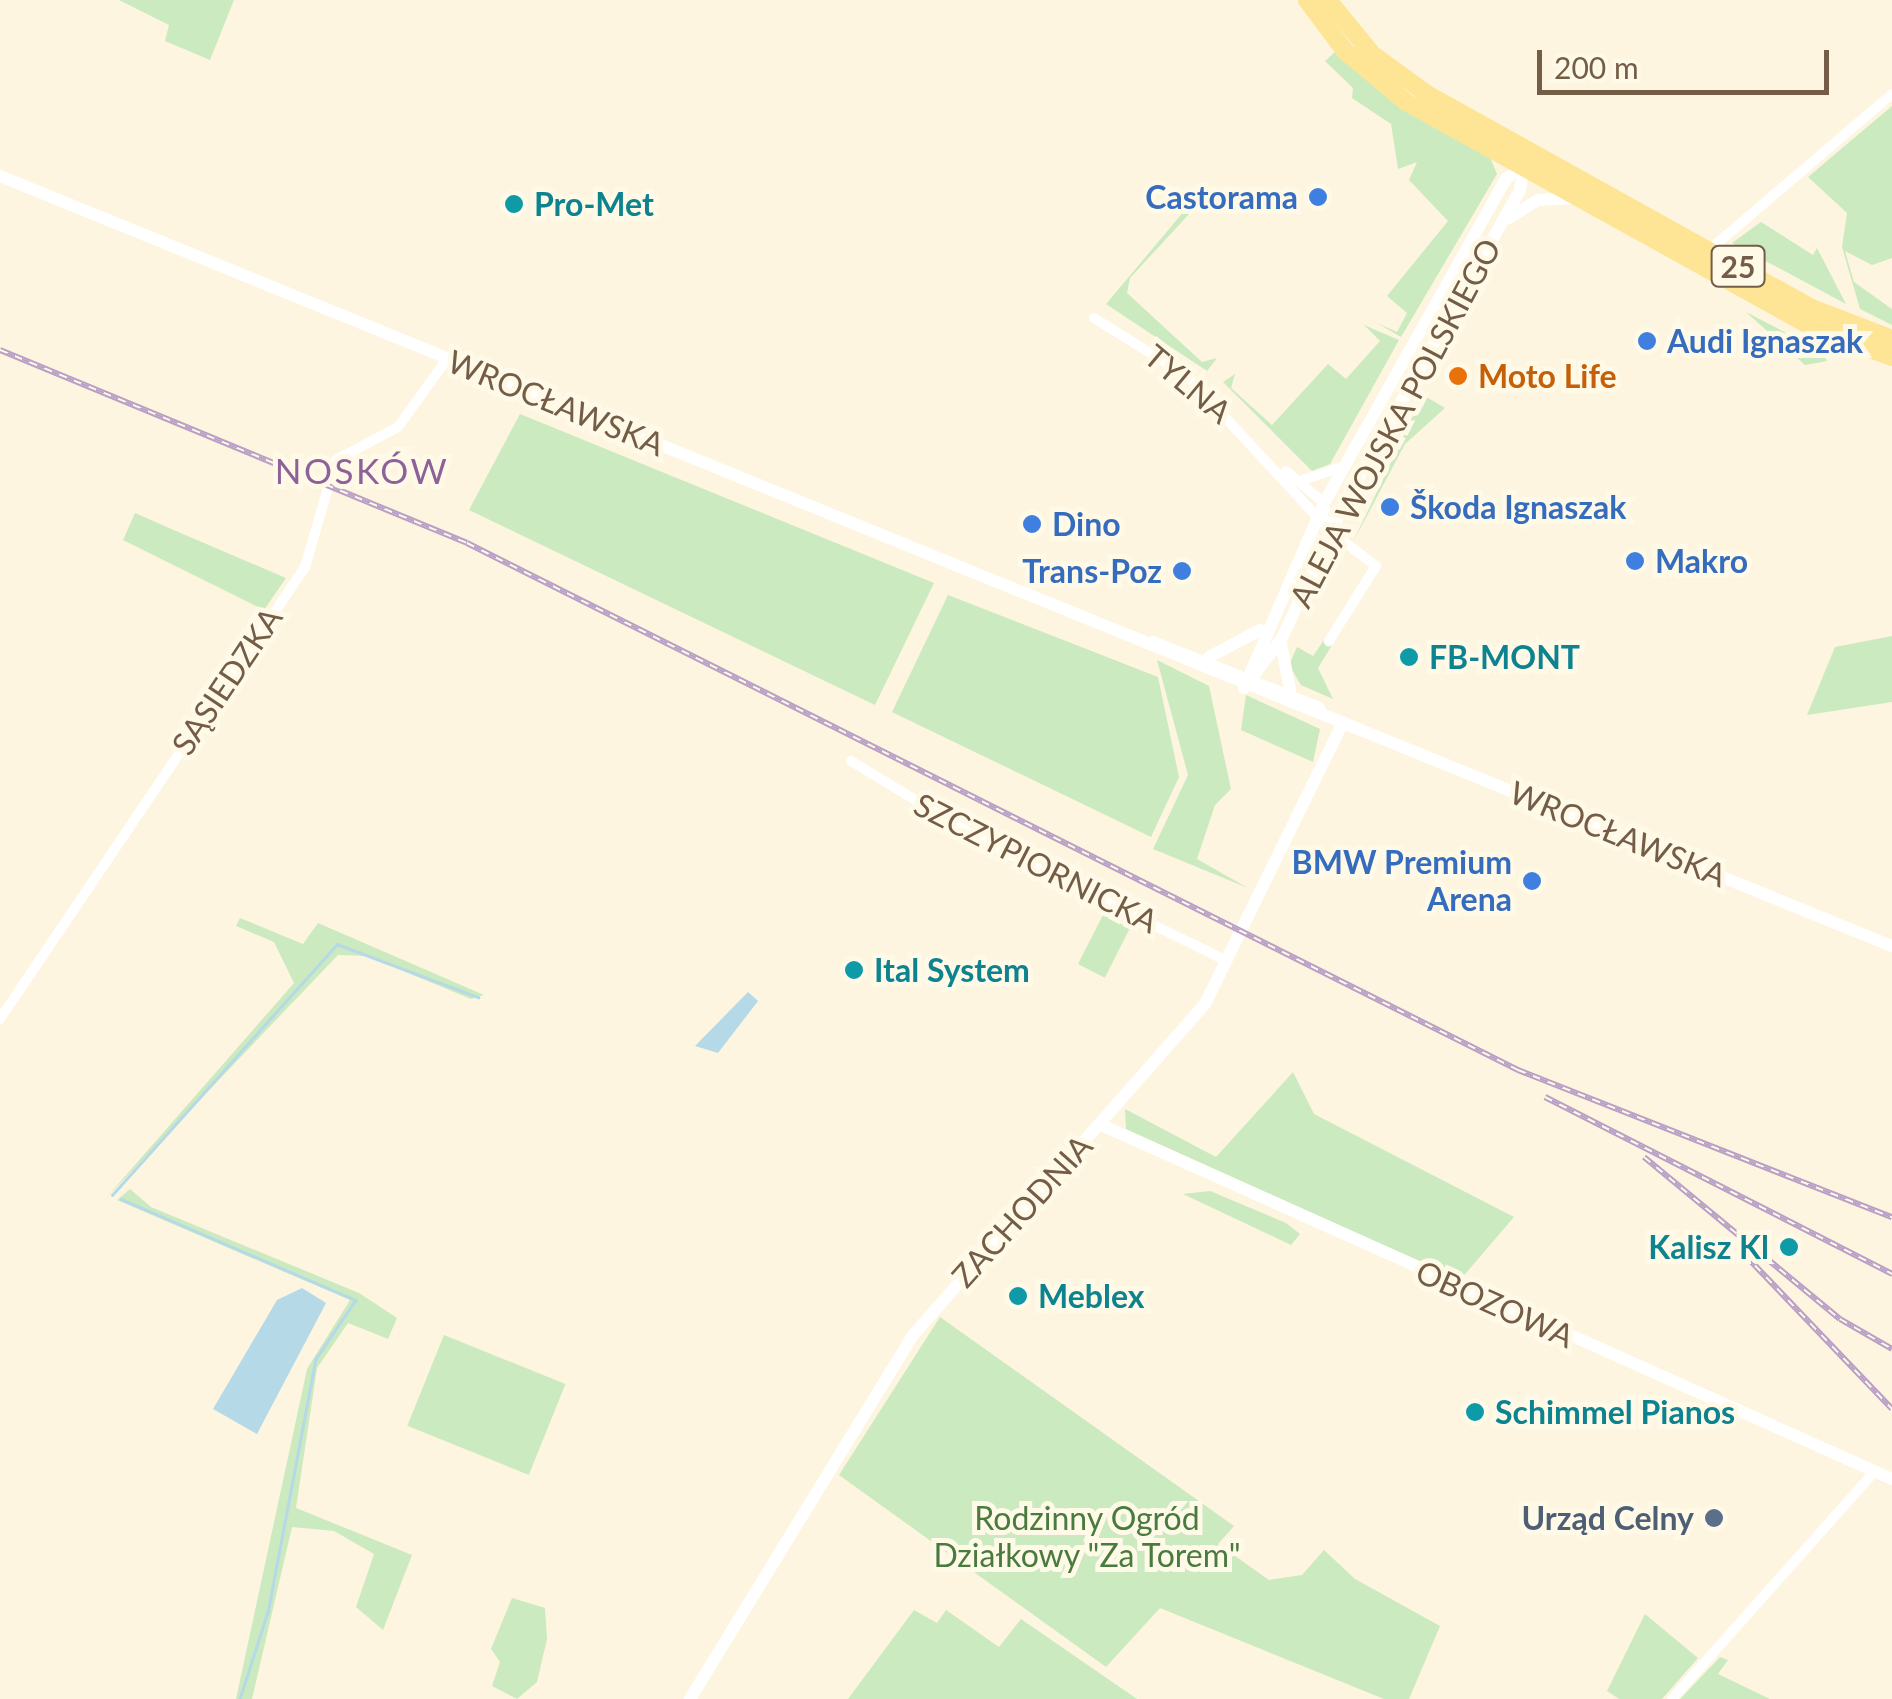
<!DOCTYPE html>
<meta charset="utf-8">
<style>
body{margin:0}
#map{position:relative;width:1892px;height:1699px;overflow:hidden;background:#fdf5e0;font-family:Lato,sans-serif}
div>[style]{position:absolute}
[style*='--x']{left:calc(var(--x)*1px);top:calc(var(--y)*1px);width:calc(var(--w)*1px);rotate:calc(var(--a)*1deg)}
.green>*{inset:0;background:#cbeabf;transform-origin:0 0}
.water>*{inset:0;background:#b5d9e7}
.stream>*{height:2.5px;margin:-1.25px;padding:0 1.25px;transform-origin:1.25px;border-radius:1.25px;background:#b5d9e7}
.minor>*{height:10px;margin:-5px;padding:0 5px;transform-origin:5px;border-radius:5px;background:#fff}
.tertiary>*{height:12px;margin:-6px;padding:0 6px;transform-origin:6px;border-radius:6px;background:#fff}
.primary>*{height:18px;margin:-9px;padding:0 9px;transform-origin:9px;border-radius:9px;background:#fee596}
.rail>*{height:6px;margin-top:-3px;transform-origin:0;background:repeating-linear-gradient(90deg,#fff9e7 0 8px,#b99fc6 0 16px);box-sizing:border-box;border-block:2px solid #b99fc6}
.dots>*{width:28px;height:28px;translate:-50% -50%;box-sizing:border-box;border:5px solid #fff9e7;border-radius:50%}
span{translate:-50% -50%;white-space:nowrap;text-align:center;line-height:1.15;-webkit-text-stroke:10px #fff9e7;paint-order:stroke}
.shield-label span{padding:2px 8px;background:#fff9e7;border:2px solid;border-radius:8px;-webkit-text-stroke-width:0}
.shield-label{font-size:30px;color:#745d47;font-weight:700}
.shop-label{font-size:32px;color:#366cbe;font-weight:700}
.right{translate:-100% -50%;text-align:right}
.left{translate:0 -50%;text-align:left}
.culture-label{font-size:32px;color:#0d838f;font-weight:700}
.food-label{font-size:32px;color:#c56008;font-weight:700}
.street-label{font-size:32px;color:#745d47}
.service-label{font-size:32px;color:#4e5e75;font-weight:700}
.park-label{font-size:32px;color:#497b3f}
.neighbourhood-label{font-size:35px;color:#8d6298;letter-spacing:2.5px}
.scale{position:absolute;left:1537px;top:50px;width:292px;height:45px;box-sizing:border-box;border:5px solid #745d47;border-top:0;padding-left:12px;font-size:30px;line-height:35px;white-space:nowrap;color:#745d47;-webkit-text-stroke:8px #fff9e7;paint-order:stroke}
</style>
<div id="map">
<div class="green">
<div style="clip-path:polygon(119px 0,234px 0,210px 60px,165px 41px,169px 25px)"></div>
<div style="clip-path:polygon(1337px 50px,1490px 157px,1497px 174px,1401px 337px,1377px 323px,1397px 332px,1407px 313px,1387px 296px,1448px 221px,1409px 180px,1417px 162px,1398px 169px,1391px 124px,1352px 98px,1353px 88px,1325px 61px)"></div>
<div style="clip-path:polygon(1892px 106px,1892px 258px,1872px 265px,1845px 251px,1854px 282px,1892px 309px,1892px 325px,1860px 309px,1842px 247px,1847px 213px,1808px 177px)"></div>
<div style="clip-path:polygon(1196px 197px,1206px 196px,1209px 203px,1203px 199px,1130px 278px,1127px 293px,1202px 362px,1217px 358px,1207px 371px,1106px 304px)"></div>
<div style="clip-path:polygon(1761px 222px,1813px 255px,1817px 248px,1846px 304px,1732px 243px)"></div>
<div style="clip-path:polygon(1746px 312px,1821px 351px,1827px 361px,1805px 365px)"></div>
<div style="clip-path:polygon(1364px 325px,1399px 340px,1330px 464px,1312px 471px,1223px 382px,1235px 374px,1231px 388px,1272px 425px,1328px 364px,1346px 379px,1380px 341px)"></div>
<div style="clip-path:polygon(1423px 395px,1445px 408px,1405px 444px,1353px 542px)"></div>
<div style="clip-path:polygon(520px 414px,934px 583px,875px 705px,469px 510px)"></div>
<div style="clip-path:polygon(135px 513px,176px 531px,286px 578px,264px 610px,123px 540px)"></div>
<div style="clip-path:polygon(948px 595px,1158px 677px,1179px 777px,1151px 837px,892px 712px)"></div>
<div style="clip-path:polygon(1892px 636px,1892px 702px,1807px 715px,1835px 647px)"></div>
<div style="clip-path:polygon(1324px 640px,1332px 645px,1318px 668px,1333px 699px,1301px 685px,1289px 665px,1297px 647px,1313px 656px)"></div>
<div style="clip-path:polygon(1157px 660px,1209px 686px,1231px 789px,1215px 805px,1197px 859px,1248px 888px,1153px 849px,1188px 775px)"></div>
<div style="clip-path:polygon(1246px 695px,1320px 729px,1313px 762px,1241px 730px)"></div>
<div style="left:1103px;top:915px;width:30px;height:55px;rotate:27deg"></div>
<div style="clip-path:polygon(240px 918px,303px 944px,318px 923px,484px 995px,471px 999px,367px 956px,338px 955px,106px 1198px,294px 983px,274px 942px,236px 926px)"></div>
<div style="clip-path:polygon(1293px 1072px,1314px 1114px,1514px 1217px,1460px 1280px,1126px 1129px,1125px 1109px,1216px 1157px)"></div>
<div style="clip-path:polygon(130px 1189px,151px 1207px,359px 1293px,397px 1318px,388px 1339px,348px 1323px,317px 1368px,296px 1508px,412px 1555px,383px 1630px,356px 1607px,374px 1554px,334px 1531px,292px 1527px,252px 1699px,236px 1699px,307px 1369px,350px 1300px,117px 1200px)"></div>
<div style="clip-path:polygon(1210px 1191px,1286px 1223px,1300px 1234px,1291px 1245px,1183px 1194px)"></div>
<div style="clip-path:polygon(940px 1317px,1234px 1526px,1218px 1544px,1269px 1580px,1302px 1575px,1324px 1550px,1355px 1579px,1440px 1626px,1409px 1699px,1384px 1699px,1160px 1608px,1106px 1667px,839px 1475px)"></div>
<div style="left:444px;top:1335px;width:131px;height:98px;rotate:22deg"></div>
<div style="clip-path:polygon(512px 1598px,545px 1608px,547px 1639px,537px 1682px,517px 1699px,492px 1686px,500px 1662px,491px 1649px)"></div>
<div style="clip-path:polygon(914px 1610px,937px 1623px,946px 1610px,999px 1647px,1021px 1619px,1137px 1699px,848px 1699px)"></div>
<div style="clip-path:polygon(1645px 1614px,1698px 1658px,1662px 1699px,1619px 1699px,1607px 1691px)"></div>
<div style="clip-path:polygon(1720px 1657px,1728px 1660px,1718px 1674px,1770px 1699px,1680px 1699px)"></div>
</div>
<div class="water">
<div style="clip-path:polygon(748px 992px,758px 1001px,718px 1053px,695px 1046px)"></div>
<div style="clip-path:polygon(302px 1288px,326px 1303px,257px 1434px,213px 1409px,277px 1300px)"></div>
</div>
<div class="stream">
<div style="--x:112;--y:1195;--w:337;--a:-48.1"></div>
<div style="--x:337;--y:944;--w:151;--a:20.6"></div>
<div style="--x:121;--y:1199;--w:256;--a:23.3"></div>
<div style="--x:356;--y:1300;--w:71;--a:124.1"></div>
<div style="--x:316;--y:1359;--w:258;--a:100.7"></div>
<div style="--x:268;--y:1612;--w:91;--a:107.8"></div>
</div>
<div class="minor">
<div style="--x:1707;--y:252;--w:243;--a:-40.5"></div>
<div style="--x:1094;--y:318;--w:110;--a:31.9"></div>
<div style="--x:1187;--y:376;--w:211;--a:47.3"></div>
<div style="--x:1330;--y:531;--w:58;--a:37.3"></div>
<div style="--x:1376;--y:566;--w:89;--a:122.1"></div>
<div style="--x:1286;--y:471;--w:50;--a:40.1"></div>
<div style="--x:1324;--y:503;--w:29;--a:78"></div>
<div style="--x:1300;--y:481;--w:46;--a:-18.8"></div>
<div style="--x:851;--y:761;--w:154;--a:31.2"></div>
<div style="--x:983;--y:841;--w:270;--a:26.2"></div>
<div style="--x:0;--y:1019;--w:545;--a:-55.99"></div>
<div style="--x:305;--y:567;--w:111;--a:-73.8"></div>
<div style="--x:336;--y:460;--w:70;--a:-28"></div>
<div style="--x:398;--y:427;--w:84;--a:-54.2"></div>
<div style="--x:1672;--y:1699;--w:305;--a:-48.3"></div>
</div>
<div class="tertiary">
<div style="--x:0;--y:176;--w:2043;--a:22.15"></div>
<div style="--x:1509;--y:218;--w:34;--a:-32"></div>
<div style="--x:1538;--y:200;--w:35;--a:-3"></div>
<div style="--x:1153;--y:642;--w:179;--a:21.7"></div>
<div style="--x:1281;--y:643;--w:48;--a:79.2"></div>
<div style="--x:1209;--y:657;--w:58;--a:-27.9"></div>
<div style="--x:1244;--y:688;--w:202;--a:-66.6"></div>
<div style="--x:1324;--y:503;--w:372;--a:-60.7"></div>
<div style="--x:1506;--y:179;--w:24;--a:-36"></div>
<div style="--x:1244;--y:688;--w:63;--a:-52.8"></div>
<div style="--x:1282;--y:638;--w:150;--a:-65.1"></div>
<div style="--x:1345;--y:502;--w:358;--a:-60.7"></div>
<div style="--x:1520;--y:190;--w:24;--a:-81"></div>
<div style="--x:1099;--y:1124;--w:869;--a:24.12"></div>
<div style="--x:690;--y:1699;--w:428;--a:-58.5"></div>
<div style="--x:914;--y:1334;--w:440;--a:-48.6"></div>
<div style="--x:1205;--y:1004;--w:314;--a:-63.9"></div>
</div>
<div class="primary">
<div style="--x:1307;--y:0;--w:64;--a:53.3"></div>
<div style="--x:1345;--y:51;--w:80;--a:39.9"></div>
<div style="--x:1406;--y:102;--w:468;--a:29"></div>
<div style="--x:1815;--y:329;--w:82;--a:20"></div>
<div style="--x:1328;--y:0;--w:70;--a:50.8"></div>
<div style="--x:1372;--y:54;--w:68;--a:36"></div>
<div style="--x:1427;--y:94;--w:443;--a:29.1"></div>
<div style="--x:1814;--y:309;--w:84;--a:21"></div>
</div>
<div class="rail">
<div style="--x:0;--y:350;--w:505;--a:22.45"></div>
<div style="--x:467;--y:543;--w:1176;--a:26.63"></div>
<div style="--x:1518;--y:1070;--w:402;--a:21.5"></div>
<div style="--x:1545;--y:1097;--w:390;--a:27"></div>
<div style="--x:1644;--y:1157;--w:254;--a:39.6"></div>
<div style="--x:1840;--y:1319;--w:60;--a:30"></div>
<div style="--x:1744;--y:1254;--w:214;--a:46.3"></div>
</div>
<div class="dots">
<div style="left:1318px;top:197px;background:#3f7fe0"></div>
<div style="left:514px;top:204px;background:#0f9aa8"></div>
<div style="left:1647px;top:341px;background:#3f7fe0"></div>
<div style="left:1458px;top:376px;background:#e8710a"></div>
<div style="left:1390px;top:507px;background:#3f7fe0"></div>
<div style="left:1032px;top:524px;background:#3f7fe0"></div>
<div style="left:1635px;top:561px;background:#3f7fe0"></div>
<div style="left:1182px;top:571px;background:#3f7fe0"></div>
<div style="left:1409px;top:657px;background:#0f9aa8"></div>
<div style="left:1532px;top:881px;background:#3f7fe0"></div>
<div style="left:854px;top:970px;background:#0f9aa8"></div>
<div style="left:1789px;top:1247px;background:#0f9aa8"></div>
<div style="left:1018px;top:1296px;background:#0f9aa8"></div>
<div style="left:1475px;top:1412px;background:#0f9aa8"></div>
<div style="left:1714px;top:1518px;background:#5c6f8a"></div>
</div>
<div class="shield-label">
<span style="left:1738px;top:266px">25</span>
</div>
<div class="shop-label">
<span class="right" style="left:1298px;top:197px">Castorama</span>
<span class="left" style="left:1667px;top:341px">Audi Ignaszak</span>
<span class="left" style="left:1410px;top:507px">Škoda Ignaszak</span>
<span class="left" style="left:1052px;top:524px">Dino</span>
<span class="left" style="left:1655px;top:561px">Makro</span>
<span class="right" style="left:1162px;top:571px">Trans-Poz</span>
<span class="right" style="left:1512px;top:881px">BMW Premium<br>Arena</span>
</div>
<div class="culture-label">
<span class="left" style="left:534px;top:204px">Pro-Met</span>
<span class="left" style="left:1429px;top:657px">FB-MONT</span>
<span class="left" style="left:874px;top:970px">Ital System</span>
<span class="right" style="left:1769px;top:1247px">Kalisz Kl</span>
<span class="left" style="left:1038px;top:1296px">Meblex</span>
<span class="left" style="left:1495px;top:1412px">Schimmel Pianos</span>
</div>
<div class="food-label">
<span class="left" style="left:1478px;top:376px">Moto Life</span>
</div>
<div class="street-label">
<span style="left:1188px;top:384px;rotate:40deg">TYLNA</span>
<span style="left:556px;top:403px;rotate:22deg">WROCŁAWSKA</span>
<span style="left:1395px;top:423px;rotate:-62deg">ALEJA WOJSKA POLSKIEGO</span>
<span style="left:227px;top:681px;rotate:-56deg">SĄSIEDZKA</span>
<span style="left:1618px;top:834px;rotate:22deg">WROCŁAWSKA</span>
<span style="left:1036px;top:863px;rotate:27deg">SZCZYPIORNICKA</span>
<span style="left:1022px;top:1211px;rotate:-48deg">ZACHODNIA</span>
<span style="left:1495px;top:1304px;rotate:24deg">OBOZOWA</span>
</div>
<div class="service-label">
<span class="right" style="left:1694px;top:1518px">Urząd Celny</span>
</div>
<div class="park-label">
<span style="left:1087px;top:1537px">Rodzinny Ogród<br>Działkowy "Za Torem"</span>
</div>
<div class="neighbourhood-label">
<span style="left:362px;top:470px">NOSKÓW</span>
</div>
<div class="scale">200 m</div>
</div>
